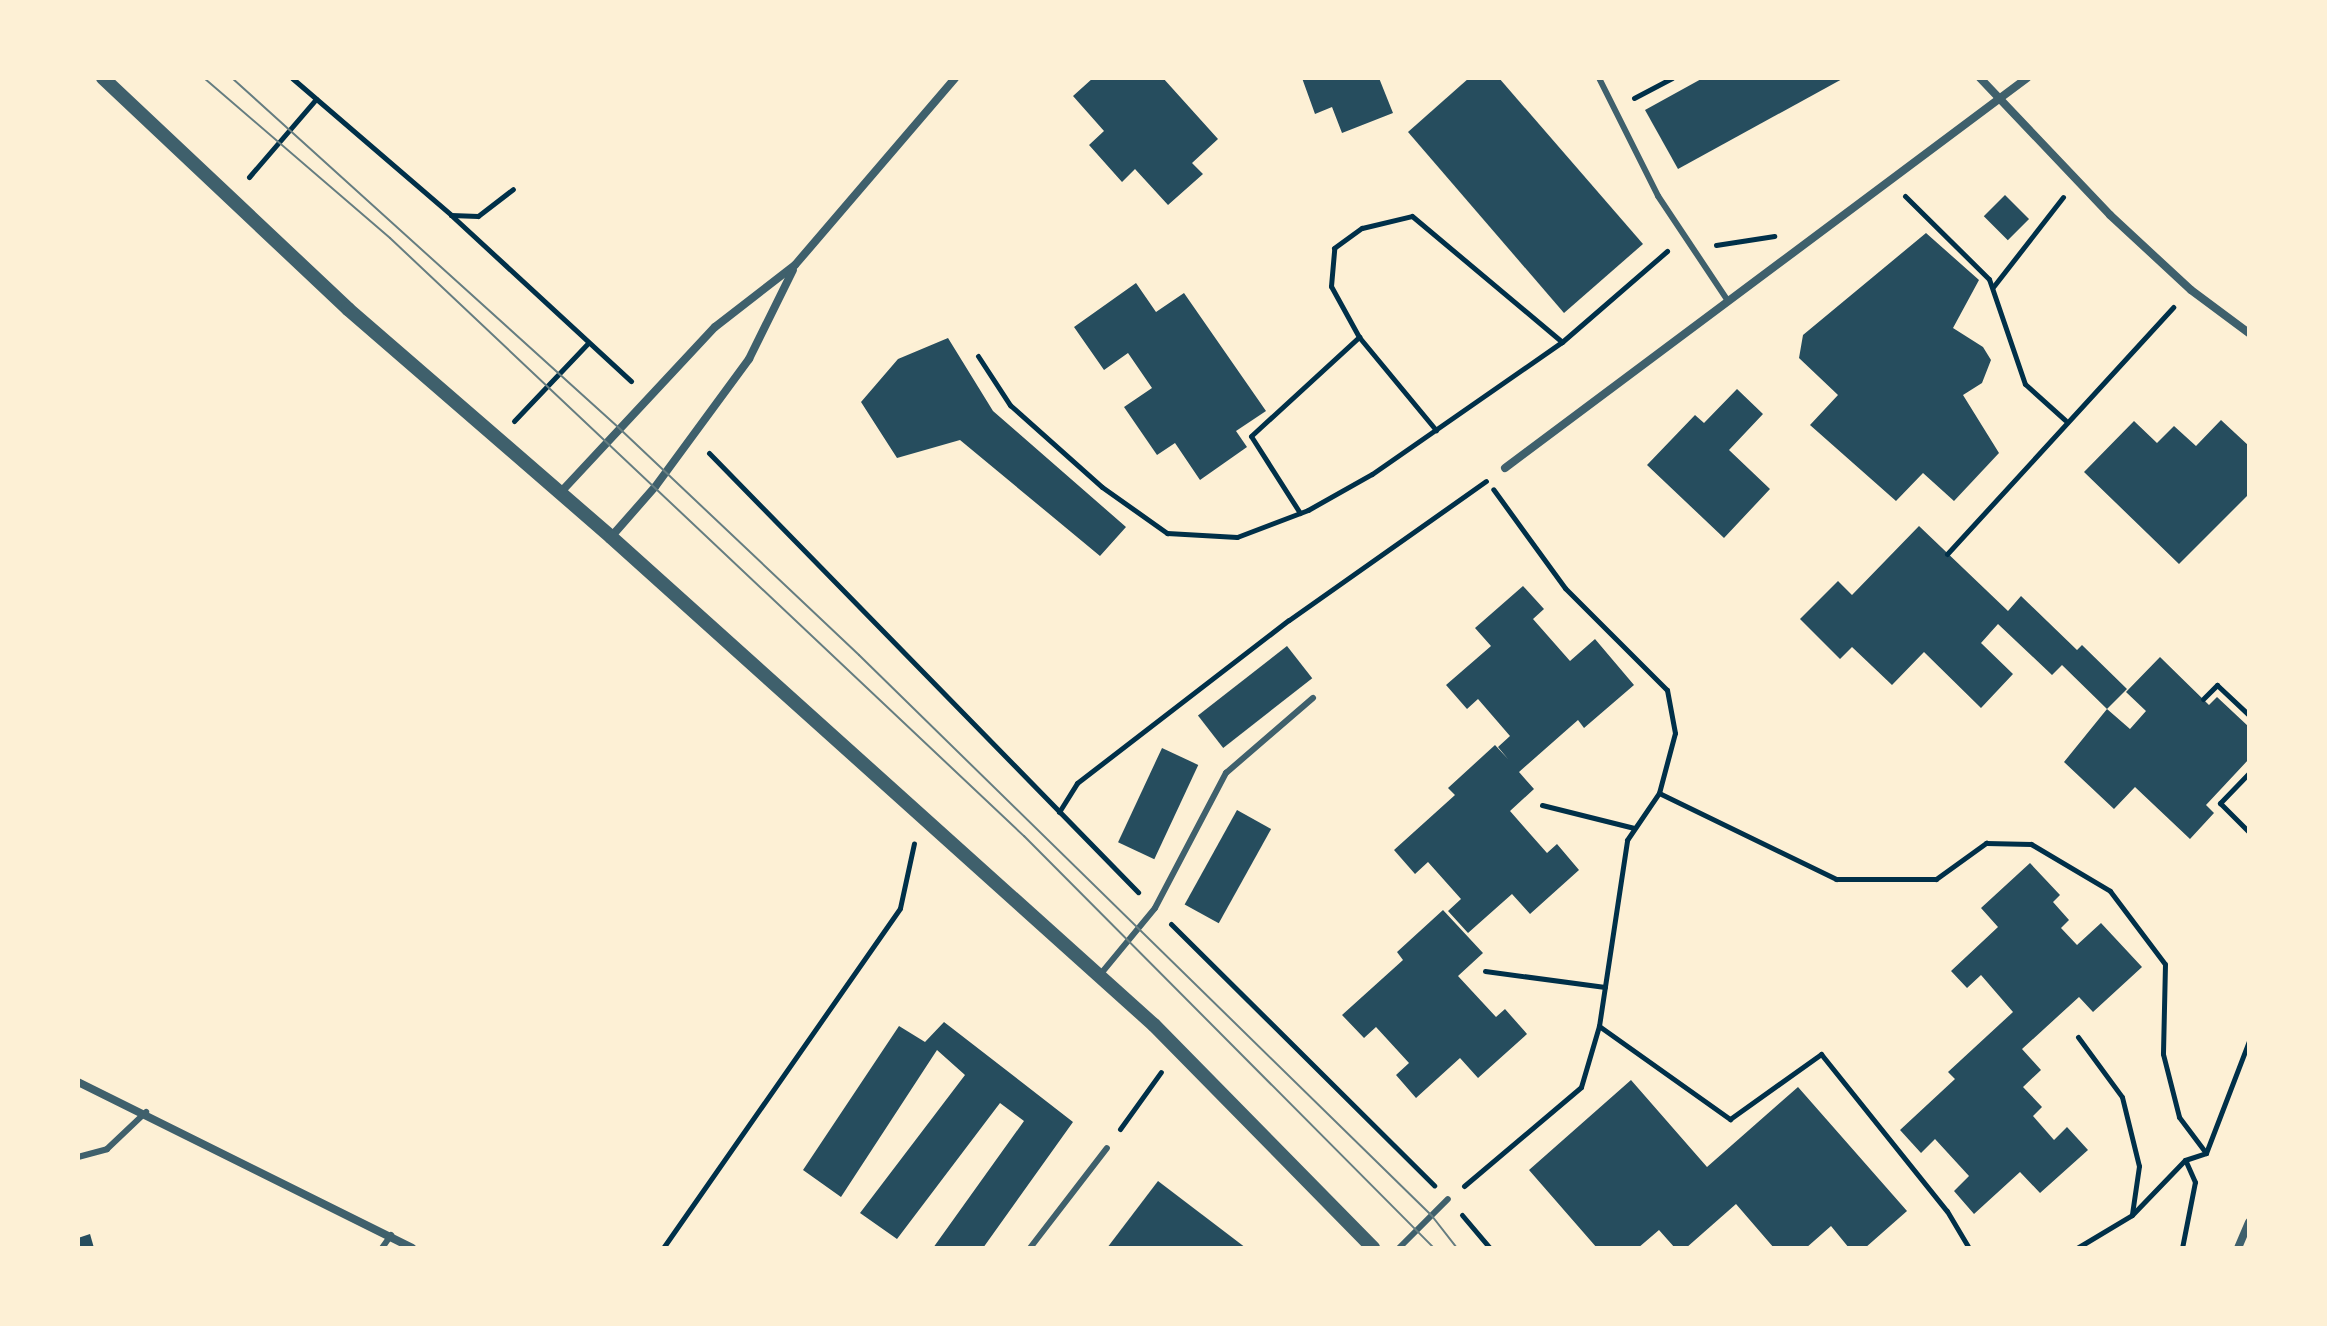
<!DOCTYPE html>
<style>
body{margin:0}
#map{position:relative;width:2327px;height:1326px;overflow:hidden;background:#fdf0d5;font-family:"PT Serif",serif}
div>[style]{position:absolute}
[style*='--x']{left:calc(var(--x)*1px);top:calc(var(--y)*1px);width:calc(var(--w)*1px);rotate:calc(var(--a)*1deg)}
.building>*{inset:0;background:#264d5e;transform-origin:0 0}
.path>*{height:5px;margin:-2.5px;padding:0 2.5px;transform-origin:2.5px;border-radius:2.5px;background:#003049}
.service>*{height:6px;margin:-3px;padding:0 3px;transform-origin:3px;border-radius:3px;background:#3f606c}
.minor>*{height:8px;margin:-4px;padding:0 4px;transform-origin:4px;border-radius:4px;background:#3f606c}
.tertiary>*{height:14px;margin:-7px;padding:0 7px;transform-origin:7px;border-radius:7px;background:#3f606c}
.tram>*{height:2px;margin:-1px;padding:0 1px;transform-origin:1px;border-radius:1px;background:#657d81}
span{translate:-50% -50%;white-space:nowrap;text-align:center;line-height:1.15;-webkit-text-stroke:8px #fdf0d5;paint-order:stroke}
.frame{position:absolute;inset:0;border:80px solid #fdf0d5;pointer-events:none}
</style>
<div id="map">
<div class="building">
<div style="clip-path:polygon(1093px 78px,1163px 78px,1218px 139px,1192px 163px,1203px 174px,1168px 205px,1135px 169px,1122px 182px,1089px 145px,1104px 131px,1073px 96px)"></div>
<div style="clip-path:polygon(1302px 78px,1379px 78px,1393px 113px,1342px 133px,1332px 107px,1315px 114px)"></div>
<div style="clip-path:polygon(1469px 78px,1499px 78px,1643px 244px,1564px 313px,1408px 132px)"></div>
<div style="clip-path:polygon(1703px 78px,1844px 78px,1678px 169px,1645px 110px)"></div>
<div style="left:2005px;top:195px;width:34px;height:30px;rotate:45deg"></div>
<div style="clip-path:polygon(1926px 233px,1979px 280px,1953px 328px,1983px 347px,1991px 360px,1982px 383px,1963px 395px,1999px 453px,1954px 501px,1923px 473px,1896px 501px,1810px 425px,1838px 395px,1799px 358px,1803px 335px)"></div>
<div style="clip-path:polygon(1136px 283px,1156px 312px,1184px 293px,1266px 411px,1236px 431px,1247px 447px,1200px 480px,1175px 443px,1157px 455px,1124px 407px,1152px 388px,1128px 353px,1104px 370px,1074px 327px)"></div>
<div style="clip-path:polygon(948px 338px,993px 411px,1126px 527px,1100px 556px,960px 440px,897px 458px,861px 402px,898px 359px)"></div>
<div style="clip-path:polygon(1737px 389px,1763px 414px,1729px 450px,1770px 489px,1724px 538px,1647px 465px,1695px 415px,1704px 423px)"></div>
<div style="clip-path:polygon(2221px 420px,2249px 446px,2249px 494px,2179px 564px,2084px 472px,2134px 421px,2157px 443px,2174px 426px,2196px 446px)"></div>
<div style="clip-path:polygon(1919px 526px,2008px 611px,2021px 596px,2077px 650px,2082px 645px,2127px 689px,2107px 709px,2130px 729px,2146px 711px,2126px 692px,2160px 657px,2209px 705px,2217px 697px,2249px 727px,2249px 759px,2206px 805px,2214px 813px,2190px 839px,2135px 787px,2114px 809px,2064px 762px,2107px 709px,2062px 665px,2052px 675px,1998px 624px,1981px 643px,2013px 674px,1981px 708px,1924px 652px,1892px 685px,1852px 647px,1840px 659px,1800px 619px,1838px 581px,1852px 595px)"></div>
<div style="clip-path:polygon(1523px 586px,1544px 609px,1533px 619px,1570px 661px,1595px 639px,1634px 685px,1584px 728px,1578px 720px,1519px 772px,1534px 789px,1510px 811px,1547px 853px,1557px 844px,1579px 870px,1530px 914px,1512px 894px,1468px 933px,1448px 911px,1461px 899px,1428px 862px,1415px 874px,1394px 850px,1455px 795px,1448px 788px,1495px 745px,1508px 759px,1498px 747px,1510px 736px,1478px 699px,1467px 709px,1446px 685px,1491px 646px,1475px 628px)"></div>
<div style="left:1287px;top:646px;width:41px;height:113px;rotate:52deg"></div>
<div style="left:1162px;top:748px;width:40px;height:104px;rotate:25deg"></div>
<div style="left:1237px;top:810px;width:39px;height:108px;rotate:29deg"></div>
<div style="clip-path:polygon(2030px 863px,2060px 895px,2053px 902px,2069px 920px,2061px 928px,2077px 945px,2101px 923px,2142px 967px,2093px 1012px,2079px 997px,2022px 1049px,2041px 1070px,2023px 1087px,2042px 1107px,2033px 1116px,2054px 1140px,2067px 1127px,2088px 1150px,2040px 1193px,2020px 1172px,1974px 1214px,1954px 1191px,1969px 1176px,1935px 1139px,1921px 1153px,1900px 1130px,1955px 1079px,1948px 1072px,2013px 1012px,1981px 975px,1967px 988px,1951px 971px,1998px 927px,1981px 908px)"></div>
<div style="clip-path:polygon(1443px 910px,1483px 953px,1458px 976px,1496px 1017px,1505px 1009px,1527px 1034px,1478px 1078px,1460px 1058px,1416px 1098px,1396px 1075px,1409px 1063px,1376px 1027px,1364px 1038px,1342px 1015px,1403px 960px,1397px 952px)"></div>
<div style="clip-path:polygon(944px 1022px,1073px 1122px,983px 1248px,933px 1248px,1024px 1121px,1000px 1103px,897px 1239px,860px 1213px,965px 1075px,937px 1050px,841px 1197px,803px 1170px,899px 1026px,925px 1042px)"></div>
<div style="clip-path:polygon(1631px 1080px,1707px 1167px,1798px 1087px,1907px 1211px,1865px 1248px,1849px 1248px,1831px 1226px,1806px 1248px,1774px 1248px,1736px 1204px,1686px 1248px,1675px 1248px,1659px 1230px,1638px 1248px,1597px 1248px,1529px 1170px)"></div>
<div style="clip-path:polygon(1158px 1181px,1246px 1248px,1107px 1248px)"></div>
<div style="clip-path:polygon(90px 1234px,94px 1248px,78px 1248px,78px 1238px)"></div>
</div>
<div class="path">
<div style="--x:292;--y:78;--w:210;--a:40.7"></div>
<div style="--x:451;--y:215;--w:245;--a:42.7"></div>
<div style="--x:1634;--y:98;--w:43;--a:-27.8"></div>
<div style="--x:249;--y:177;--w:103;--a:-49.3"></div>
<div style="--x:1905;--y:196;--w:118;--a:44.7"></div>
<div style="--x:1989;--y:279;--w:111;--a:71.1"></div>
<div style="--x:2025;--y:384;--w:54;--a:42"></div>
<div style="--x:451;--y:215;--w:27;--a:2"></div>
<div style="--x:478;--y:216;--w:44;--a:-37.6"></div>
<div style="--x:1716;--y:245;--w:59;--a:-8.8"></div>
<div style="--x:1993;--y:287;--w:114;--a:-52.1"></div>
<div style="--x:1359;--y:337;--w:121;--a:50.4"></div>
<div style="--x:978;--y:356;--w:59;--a:56.9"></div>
<div style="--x:1010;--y:405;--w:123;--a:41.7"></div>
<div style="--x:1102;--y:487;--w:80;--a:35.3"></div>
<div style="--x:1167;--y:533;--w:70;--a:3.3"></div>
<div style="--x:1237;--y:537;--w:76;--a:-20.8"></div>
<div style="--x:1308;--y:510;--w:73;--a:-29.4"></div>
<div style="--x:1372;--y:474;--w:231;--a:-34.8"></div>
<div style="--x:1562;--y:342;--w:139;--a:-40.9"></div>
<div style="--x:514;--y:421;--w:108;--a:-46.5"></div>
<div style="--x:709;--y:453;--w:614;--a:45.66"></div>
<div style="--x:1300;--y:513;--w:91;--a:-122.5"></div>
<div style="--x:1251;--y:436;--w:147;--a:-42.5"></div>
<div style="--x:1359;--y:337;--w:58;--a:-118.8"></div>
<div style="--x:1331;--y:286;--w:38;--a:-85"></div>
<div style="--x:1334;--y:248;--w:34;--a:-36"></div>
<div style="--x:1362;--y:228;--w:51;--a:-13.5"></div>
<div style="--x:1412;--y:216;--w:196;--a:40"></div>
<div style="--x:1947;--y:554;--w:335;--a:-47.5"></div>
<div style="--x:2203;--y:699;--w:20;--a:-45"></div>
<div style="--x:2217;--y:685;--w:44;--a:43.2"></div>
<div style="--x:2249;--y:773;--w:42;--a:134"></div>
<div style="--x:2220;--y:803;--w:41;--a:45"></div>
<div style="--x:1659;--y:793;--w:197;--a:25.9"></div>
<div style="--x:1836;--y:879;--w:100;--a:0"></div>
<div style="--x:1936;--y:879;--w:62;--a:-35.8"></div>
<div style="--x:1986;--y:843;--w:45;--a:1.3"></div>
<div style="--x:2031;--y:844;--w:92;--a:30.7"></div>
<div style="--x:2110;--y:891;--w:91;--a:53"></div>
<div style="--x:2165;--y:964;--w:90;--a:91.3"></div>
<div style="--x:2163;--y:1054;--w:65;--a:75.7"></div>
<div style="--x:2179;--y:1117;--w:45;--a:53.1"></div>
<div style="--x:1542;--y:805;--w:95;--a:14"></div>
<div style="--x:1059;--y:812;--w:34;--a:-58"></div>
<div style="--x:1077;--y:783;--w:267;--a:-37.6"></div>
<div style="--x:1289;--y:620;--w:241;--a:-35.2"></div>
<div style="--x:1171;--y:924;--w:371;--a:44.8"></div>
<div style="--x:1485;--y:971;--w:121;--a:7.6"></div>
<div style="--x:1599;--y:1026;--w:161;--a:35.4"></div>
<div style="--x:1730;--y:1119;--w:112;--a:-35.5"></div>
<div style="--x:1821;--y:1054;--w:201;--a:51.3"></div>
<div style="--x:1947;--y:1211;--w:43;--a:59.3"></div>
<div style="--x:2078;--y:1037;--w:74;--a:53.7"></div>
<div style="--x:2122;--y:1097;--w:71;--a:76.2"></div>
<div style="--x:2139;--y:1166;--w:49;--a:98.3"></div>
<div style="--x:1120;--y:1129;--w:70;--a:-54.3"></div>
<div style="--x:1464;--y:1186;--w:153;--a:-40.2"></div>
<div style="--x:1581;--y:1087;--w:64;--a:-73.6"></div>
<div style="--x:1599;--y:1026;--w:188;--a:-81.4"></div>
<div style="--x:1627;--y:840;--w:57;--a:-55.8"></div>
<div style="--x:1659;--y:793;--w:62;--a:-75.1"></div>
<div style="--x:1675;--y:733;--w:44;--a:-100.5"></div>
<div style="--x:1667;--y:690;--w:144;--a:-135"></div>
<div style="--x:1565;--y:588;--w:122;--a:-126"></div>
<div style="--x:1462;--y:1215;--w:43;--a:49.7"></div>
<div style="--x:663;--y:1248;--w:414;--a:-55.1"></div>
<div style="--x:900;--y:908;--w:66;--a:-77.8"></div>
<div style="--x:2077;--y:1248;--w:64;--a:-31"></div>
<div style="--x:2132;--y:1215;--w:76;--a:-46.1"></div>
<div style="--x:2185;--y:1160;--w:22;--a:-18"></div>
<div style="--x:2206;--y:1153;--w:120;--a:-69"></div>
<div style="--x:2182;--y:1248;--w:67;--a:-78.9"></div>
<div style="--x:2195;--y:1182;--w:24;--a:-114"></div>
</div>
<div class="service">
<div style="--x:1599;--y:78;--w:132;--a:63.4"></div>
<div style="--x:1658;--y:196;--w:126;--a:56.3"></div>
<div style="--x:1099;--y:976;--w:88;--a:-50.5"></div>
<div style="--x:1155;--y:908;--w:153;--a:-62.3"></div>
<div style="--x:1226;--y:773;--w:115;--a:-40.8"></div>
<div style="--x:78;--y:1157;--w:30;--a:-15"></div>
<div style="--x:107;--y:1149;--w:54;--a:-43.5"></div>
<div style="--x:382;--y:1248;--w:16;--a:-55"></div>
<div style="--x:1030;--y:1248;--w:126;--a:-52.4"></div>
<div style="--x:1399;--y:1248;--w:69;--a:-45"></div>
</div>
<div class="minor">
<div style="--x:1980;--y:78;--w:189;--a:46.5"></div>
<div style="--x:2110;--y:215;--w:110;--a:42.8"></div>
<div style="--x:2191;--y:290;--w:72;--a:36.6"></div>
<div style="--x:1505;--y:468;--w:652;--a:-36.76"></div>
<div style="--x:560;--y:493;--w:227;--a:-47"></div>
<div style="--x:715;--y:327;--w:101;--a:-37.8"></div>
<div style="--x:795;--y:265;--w:246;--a:-49.4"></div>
<div style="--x:611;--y:537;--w:67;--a:-48.7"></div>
<div style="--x:655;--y:487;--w:159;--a:-53.7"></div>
<div style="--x:749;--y:359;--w:99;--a:-63.7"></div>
<div style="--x:78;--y:1082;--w:373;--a:26.4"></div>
<div style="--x:2238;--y:1248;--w:28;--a:-67"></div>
</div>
<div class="tertiary">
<div style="--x:103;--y:78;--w:337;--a:43.3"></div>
<div style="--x:348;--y:309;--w:348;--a:40.9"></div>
<div style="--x:611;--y:537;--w:730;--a:41.95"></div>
<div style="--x:1154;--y:1025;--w:313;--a:45.5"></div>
</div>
<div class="tram">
<div style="--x:204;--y:78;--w:245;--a:40.7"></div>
<div style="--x:390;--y:238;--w:872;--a:43.33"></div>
<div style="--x:1024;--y:836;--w:581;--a:45.14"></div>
<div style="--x:232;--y:78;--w:523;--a:42.13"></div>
<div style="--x:620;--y:429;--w:329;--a:43.4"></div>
<div style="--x:859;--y:655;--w:802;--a:44.39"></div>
<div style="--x:1432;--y:1216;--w:41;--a:52"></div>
</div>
<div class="frame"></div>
</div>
